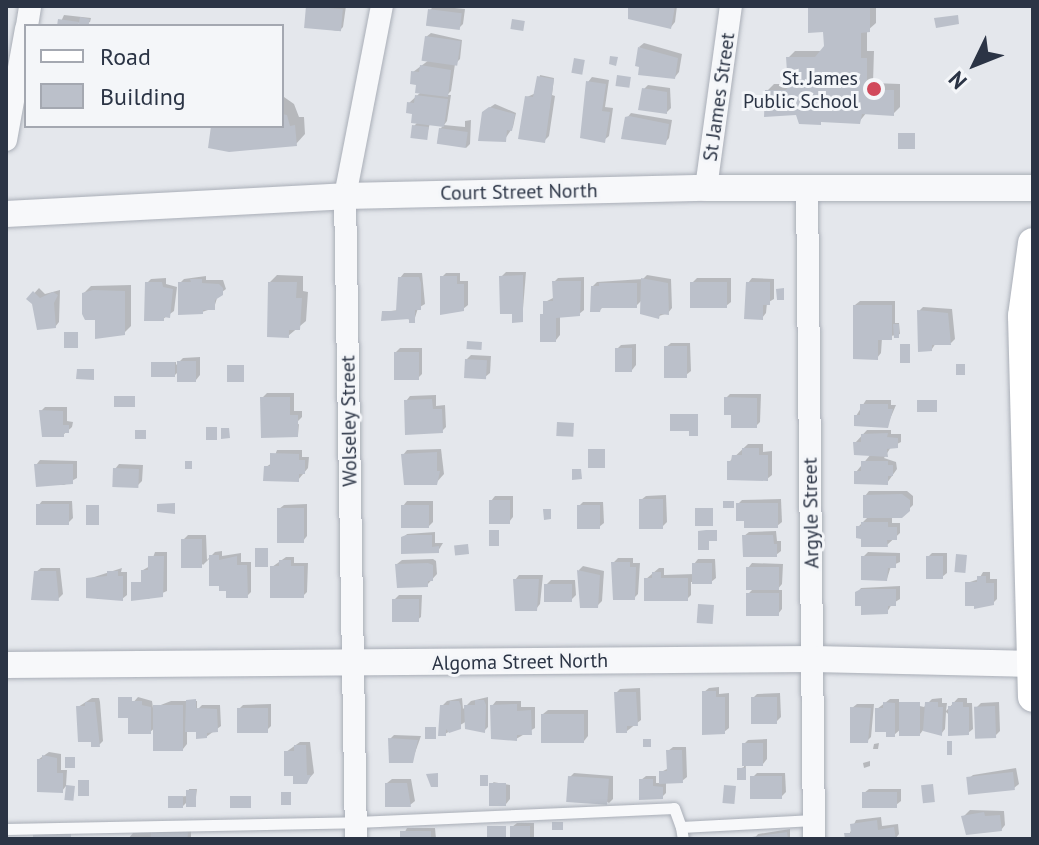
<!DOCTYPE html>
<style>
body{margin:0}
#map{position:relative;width:1039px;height:845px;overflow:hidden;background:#e4e7ec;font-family:"PT Sans",sans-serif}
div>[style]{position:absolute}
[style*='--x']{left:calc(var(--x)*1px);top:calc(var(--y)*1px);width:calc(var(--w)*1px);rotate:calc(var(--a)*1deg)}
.shadow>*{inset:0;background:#0003}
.building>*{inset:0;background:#bbc0ca;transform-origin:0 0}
.roads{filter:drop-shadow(0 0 2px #a9aeb7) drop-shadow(0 0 2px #a9aeb7)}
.service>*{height:11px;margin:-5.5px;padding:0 5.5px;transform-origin:5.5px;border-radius:5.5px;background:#f7f8fa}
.minor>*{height:22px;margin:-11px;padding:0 11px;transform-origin:11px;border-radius:11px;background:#f7f8fa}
.tertiary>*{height:26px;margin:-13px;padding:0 13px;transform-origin:13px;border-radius:13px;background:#f7f8fa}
.secondary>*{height:30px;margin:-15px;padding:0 15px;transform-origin:15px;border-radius:15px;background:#fff}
.dots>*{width:22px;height:22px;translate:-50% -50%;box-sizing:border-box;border:4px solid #f4f6f9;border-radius:50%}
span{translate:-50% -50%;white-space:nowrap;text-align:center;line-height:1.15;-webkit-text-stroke:6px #f4f6f9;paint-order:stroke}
.poi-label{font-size:20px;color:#2b3445}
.right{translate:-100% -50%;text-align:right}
.street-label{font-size:20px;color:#2b3445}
.frame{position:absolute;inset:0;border:8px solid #2b3445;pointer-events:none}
.legend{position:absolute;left:24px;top:24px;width:260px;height:104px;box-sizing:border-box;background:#f4f6f9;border:2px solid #a4a8b1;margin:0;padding:10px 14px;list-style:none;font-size:24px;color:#2b3445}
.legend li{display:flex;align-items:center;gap:16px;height:40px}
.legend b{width:40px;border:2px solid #a4a8b1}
.north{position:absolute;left:935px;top:24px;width:80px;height:80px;-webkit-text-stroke:6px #f4f6f9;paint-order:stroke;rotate:227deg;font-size:22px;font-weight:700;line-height:32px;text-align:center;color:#2b3445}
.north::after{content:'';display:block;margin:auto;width:28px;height:36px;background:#2b3445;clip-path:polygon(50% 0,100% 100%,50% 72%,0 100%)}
</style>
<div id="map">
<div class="shadow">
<div style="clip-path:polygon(308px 6px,346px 6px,343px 27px,339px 31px,305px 26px)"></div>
<div style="clip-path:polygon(434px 6px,465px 9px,463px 24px,459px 28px,430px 10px)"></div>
<div style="clip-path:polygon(631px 6px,677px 6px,675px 22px,671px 27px)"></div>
<div style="clip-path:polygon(810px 6px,876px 6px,876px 23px,867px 31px,867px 51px,874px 51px,873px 83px,900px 84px,900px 107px,893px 114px,867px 112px,859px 122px,800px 115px,767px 91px,774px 84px,788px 84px,788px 58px,795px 51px,823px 51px,826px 47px,825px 30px)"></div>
<div style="clip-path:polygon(64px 15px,91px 18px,90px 22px,59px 26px)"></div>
<div style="clip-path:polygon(431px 33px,462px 40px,460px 59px,455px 64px,451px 91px,447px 95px,451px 95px,447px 121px,444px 125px,465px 127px,465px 121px,471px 120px,470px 144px,466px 148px,440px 129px,444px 125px,430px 123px,426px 138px,414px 126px,418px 122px,409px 103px,421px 92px,413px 72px,429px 60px,426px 37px)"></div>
<div style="clip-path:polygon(644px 43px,682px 54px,679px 72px,675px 77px,639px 47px)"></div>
<div style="clip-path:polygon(540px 75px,554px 78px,552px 95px,555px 96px,549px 136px,544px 141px,527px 97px,536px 93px)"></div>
<div style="clip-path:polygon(592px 77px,609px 80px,605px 107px,613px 108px,609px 136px,604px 140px,588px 82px)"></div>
<div style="clip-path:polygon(648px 85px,670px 88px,671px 108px,667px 112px,644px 89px)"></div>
<div style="clip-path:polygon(284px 97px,294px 104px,299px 117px,304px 117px,305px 134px,296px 144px,213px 126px,282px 126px)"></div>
<div style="clip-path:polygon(495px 104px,516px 113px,513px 127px,505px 139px,489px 108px)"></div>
<div style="clip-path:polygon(631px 113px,672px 120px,669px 138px,665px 143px,627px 118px)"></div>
<div style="clip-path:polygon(506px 272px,526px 272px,522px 321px,513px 312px,501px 277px)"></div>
<div style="clip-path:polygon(404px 273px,422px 273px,425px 304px,418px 308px,414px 321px,384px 312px,398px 310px,400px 278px)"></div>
<div style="clip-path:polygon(446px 273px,460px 273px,460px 281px,468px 281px,468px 305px,463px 309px,442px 277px)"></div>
<div style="clip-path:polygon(277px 275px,303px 276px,303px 291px,308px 292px,306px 321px,288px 336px,270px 282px)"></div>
<div style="clip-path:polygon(647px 275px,671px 279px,672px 308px,668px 313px,659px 316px,642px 300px,636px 306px,604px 306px,600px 310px,593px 286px,597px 282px,643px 279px)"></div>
<div style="clip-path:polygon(206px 276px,206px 280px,223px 280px,226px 289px,218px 295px,214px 308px,202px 312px,180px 283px,184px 279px)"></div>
<div style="clip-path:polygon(584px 277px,584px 310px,579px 314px,560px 316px,560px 335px,556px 340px,545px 302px,555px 297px,554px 282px,558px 278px)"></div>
<div style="clip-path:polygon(166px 278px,166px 284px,177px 287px,174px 311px,163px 319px,147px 283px,151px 279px)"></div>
<div style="clip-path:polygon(697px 278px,731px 278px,731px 302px,726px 306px,692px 283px)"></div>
<div style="clip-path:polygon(752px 278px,774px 279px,774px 299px,767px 303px,766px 313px,762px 318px,748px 283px)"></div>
<div style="clip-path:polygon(131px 285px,131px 326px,124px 333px,97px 318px,84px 293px,91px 286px)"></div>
<div style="clip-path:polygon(39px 288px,45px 294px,60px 290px,59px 322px,55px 327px,29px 299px)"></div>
<div style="clip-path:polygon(860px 301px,895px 301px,895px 323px,899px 323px,900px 334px,882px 338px,881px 353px,877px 358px,855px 305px)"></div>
<div style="clip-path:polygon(923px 307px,952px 309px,955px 339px,951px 343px,936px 343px,932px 349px,919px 311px)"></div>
<div style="clip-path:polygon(671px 343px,690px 343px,691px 371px,686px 375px,666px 347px)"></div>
<div style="clip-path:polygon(636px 344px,636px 365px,632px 370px,617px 349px,621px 345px)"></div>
<div style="clip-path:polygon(400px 348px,422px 348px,422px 374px,418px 378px,396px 352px)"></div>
<div style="clip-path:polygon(471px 355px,491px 356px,490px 373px,485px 377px,466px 360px)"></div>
<div style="clip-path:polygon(200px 357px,200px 375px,196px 380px,179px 371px,175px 375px,153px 364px,176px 362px,176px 365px,183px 358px)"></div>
<div style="clip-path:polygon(267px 393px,294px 393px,294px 411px,302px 411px,302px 417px,293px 426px,299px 424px,298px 435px,262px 398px)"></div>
<div style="clip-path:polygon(730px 394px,761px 394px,760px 422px,756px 426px,733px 413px,726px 398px)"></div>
<div style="clip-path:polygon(436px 395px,436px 406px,445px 405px,446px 427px,442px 431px,406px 401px,410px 396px)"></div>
<div style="clip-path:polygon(866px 400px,891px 400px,891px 405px,896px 405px,887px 426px,856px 416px)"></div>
<div style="clip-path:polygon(45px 407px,67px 407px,67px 421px,73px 422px,72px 427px,63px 435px,41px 411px)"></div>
<div style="clip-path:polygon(867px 430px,891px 430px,891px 434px,901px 434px,901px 442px,891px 447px,884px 458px,896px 462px,897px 469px,887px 483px,856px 472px,871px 454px,855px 443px)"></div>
<div style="clip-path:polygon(748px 444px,763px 444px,763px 452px,772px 451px,772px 475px,767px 479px,729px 462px)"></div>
<div style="clip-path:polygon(441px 449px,444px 474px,436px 483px,403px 455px,407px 450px)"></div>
<div style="clip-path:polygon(277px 450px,302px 450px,302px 457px,309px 457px,308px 468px,298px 480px,266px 467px,272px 463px)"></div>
<div style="clip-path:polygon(40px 460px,77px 461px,77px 478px,64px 485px,38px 485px,36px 465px)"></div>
<div style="clip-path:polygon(119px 464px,143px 465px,142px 481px,138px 485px,115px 469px)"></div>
<div style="clip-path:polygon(869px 491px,907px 491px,913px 496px,913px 505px,908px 510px,892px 516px,892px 523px,900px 523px,900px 533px,887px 545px,858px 527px,869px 516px,865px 496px)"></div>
<div style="clip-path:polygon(666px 495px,667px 522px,662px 527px,641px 500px,646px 496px)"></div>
<div style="clip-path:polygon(495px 496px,513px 496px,513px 517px,509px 522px,491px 501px)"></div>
<div style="clip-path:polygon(781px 499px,782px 522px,777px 526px,738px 504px,742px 500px)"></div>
<div style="clip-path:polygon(42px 501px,72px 501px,73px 518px,68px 523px,38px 506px)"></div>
<div style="clip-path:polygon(407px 501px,433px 501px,433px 522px,429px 526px,403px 506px)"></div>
<div style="clip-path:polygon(583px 502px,603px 502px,604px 523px,599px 527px,579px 506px)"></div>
<div style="clip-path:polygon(307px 504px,307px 536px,303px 541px,279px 509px,284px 505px)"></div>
<div style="clip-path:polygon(776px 531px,777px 541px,781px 541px,781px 551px,776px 555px,744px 536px,749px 532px)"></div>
<div style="clip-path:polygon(435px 532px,435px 543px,443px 543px,438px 551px,403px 538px,407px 534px)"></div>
<div style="clip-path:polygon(188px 535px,206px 535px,207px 560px,215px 552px,222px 551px,222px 556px,241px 553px,241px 562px,251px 562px,251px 592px,247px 596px,211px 557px,203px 565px,183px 540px)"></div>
<div style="clip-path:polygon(155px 552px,167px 552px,167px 591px,148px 599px,133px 599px,133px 583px,143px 582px,143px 570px,150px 566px)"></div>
<div style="clip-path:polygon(868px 552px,900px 553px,900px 562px,891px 566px,887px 579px,863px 557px)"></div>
<div style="clip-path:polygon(932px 553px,947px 553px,947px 573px,942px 577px,928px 557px)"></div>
<div style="clip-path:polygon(286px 557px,294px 557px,294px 563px,308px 563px,307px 592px,303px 596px,272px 567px)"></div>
<div style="clip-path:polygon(618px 558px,633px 558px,633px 563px,640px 563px,638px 594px,634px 598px,613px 563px)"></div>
<div style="clip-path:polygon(433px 559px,436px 561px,437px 574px,427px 585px,397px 564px,402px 560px)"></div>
<div style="clip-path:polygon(698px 559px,715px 559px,716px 578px,711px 582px,691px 582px,691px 595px,687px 599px,646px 579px,659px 568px,664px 568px,664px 575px,694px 574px,694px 564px)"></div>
<div style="clip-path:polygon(752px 563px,783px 564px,782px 584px,777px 590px,782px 590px,782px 609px,778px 614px,748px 594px,754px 588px,748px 568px)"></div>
<div style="clip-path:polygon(583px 566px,604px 571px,602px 601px,597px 606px,582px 606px,579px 570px)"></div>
<div style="clip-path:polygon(41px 568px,60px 568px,63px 594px,58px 599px,36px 572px)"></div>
<div style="clip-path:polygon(122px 568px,121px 572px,127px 572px,127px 595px,122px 599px,97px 599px,88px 579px)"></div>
<div style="clip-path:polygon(983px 572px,990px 572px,990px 579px,997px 579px,997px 599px,993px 603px,967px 583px,979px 579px)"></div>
<div style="clip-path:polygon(519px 575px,543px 575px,540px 604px,536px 609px,515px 580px)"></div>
<div style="clip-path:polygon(551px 580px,575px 580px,576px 595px,571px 600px,546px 585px)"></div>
<div style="clip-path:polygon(900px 586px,900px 599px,892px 604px,887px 612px,863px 604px,857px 593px,861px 588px)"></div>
<div style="clip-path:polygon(399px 595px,422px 595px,421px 617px,416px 621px,394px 600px)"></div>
<div style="clip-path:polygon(719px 687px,719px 694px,729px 693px,729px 728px,724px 732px,704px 692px,709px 688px)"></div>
<div style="clip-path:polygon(640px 688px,641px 720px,627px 731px,616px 693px,620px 689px)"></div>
<div style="clip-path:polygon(780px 693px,781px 717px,776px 722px,753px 698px,757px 694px)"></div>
<div style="clip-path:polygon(121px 697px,132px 697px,131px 705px,138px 697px,152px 701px,153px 708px,171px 701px,197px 701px,197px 710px,202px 705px,220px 705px,221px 726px,206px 737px,198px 730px,187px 730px,187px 744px,183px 749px,156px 727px,150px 732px)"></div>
<div style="clip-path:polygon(488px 697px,488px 727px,484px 731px,467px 721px,445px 734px,442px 706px,447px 701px,462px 698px,463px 709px,471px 701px)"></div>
<div style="clip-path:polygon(92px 698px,99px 698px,100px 702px,103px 741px,99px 745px,78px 707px)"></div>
<div style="clip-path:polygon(942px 698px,942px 703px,947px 703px,946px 711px,958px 698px,967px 698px,967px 703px,972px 703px,973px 729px,968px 733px,946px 712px,945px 729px,941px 734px,924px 729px,920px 734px,902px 728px,894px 735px,877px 709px,890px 699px,899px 699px,899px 706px,903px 702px,924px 707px,932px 699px)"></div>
<div style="clip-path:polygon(496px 701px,521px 701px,521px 707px,535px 707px,535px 728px,516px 739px,492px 706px)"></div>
<div style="clip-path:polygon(999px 702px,1000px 731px,995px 736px,976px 708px,981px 703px)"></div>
<div style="clip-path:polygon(271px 704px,271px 726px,267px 730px,239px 709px,243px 705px)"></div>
<div style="clip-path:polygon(857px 704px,874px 704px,871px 737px,867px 741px,852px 708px)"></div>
<div style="clip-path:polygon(548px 710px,588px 710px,588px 736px,584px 741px,543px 714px)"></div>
<div style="clip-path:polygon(394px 735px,421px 736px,412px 761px,390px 739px)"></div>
<div style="clip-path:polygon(767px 739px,767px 759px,763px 764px,746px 764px,745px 778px,739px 769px,744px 767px,744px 744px,748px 740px)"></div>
<div style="clip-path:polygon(300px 742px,310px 742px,314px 773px,306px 782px,286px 752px)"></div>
<div style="clip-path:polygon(879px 743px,878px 749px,873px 749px,874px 744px)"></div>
<div style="clip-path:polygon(673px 747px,686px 747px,687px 777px,682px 781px,666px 782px,666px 793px,662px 797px,641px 780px,646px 776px,656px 776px,656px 783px,661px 783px,661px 772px,669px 768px,668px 751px)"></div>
<div style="clip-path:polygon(49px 752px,61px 754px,61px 770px,67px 770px,66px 786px,62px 791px,39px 759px)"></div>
<div style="clip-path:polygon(870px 761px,870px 766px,864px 768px,863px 763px)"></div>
<div style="clip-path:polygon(1016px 768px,1019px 784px,1014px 788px,968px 779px,973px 775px)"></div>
<div style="clip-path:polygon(574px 773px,613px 776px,613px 799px,609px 803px,570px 777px)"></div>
<div style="clip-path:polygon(757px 773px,785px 773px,786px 792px,781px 797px,752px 778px)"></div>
<div style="clip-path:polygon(392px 779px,411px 779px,415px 801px,410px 805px,387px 783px)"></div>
<div style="clip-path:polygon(493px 782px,510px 785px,510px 799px,506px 804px)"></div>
<div style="clip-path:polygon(197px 789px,195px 805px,188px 801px,183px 806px,170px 797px,188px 796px,189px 789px)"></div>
<div style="clip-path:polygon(869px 789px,901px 789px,901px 801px,896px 805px,864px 793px)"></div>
<div style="clip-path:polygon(970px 810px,1004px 811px,1005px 825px,1001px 830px,963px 817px)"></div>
<div style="clip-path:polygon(881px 817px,882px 826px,898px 824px,899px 834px,895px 839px,847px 839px,856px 820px)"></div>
<div style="clip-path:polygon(517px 823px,534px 823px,534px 839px,512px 839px,512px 827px)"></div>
<div style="clip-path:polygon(191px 825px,191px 839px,128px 839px,133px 833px)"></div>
<div style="clip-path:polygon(407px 828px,435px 828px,436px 839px,401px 839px)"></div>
<div style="clip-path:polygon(790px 829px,790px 839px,754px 839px,758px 834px)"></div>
</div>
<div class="building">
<div style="left:306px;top:6px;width:37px;height:22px;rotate:5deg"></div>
<div style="clip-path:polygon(628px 6px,675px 6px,671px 29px,628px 19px)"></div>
<div style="clip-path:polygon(808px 6px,870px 6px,870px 32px,861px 33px,861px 58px,867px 58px,867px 90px,894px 90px,894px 116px,862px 114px,860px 124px,821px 122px,821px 125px,799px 124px,796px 115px,764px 117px,765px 90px,786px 90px,788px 87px,786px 57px,815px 57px,824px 46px,823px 32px,808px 33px)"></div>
<div style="left:428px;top:9px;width:34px;height:17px;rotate:7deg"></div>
<div style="clip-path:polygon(958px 15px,959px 24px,936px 28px,934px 18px)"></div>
<div style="left:80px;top:17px;width:10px;height:7px;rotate:11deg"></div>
<div style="clip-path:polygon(58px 19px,79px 22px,78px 26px,57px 26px)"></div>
<div style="left:512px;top:19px;width:13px;height:10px;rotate:9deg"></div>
<div style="left:425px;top:36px;width:36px;height:25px;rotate:8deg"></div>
<div style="clip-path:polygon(638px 47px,678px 58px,675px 79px,638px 75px,639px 67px,635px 66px)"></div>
<div style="clip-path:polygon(610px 56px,618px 57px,616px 66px,609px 64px)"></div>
<div style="left:574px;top:58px;width:11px;height:15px;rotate:10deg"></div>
<div style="clip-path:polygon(420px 65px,451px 70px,448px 97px,415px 93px,416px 85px,410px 84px,411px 71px,419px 72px)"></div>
<div style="left:617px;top:75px;width:14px;height:11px;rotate:8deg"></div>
<div style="clip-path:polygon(537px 76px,554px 79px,545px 143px,518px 139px,525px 96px,533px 97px)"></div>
<div style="clip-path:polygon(586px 81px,606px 84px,602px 111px,610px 112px,605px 143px,580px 138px)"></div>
<div style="clip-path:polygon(642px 88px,667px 92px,667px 114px,638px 110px)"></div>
<div style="clip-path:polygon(415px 95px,448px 99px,444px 127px,411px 123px,412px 114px,406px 113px,407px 102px,414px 103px)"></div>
<div style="clip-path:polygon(489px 107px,515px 114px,512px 131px,507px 130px,506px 142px,478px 141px,482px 112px)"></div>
<div style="clip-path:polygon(282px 114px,287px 115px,290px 126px,295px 125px,297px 146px,229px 152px,208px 148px,211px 126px,282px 126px)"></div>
<div style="clip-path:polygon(629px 116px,669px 124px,666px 145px,621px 139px,625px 117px)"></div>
<div style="left:412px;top:125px;width:17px;height:13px;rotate:7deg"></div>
<div style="left:439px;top:128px;width:29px;height:16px;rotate:8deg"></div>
<div style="left:898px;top:133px;width:17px;height:16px"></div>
<div style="clip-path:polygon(523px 275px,523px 322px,512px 323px,512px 314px,500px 314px,499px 276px)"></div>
<div style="clip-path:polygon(440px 276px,457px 276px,457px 284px,464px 284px,464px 311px,440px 315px)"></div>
<div style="clip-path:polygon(398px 277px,419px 277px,421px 283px,421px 310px,415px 310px,415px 323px,409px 323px,409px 319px,381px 321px,382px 311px,396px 311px)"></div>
<div style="clip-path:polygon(641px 278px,668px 283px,669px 315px,660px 314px,659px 319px,640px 314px)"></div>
<div style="clip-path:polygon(190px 279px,202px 279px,202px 283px,219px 284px,223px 288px,223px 295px,215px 300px,215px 310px,203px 310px,203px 314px,178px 315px,178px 282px,191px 282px)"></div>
<div style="clip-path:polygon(552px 281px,581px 281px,580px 316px,556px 318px,556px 342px,540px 342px,540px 314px,543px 314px,543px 301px,553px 301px)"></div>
<div style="clip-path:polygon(145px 282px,162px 282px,163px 287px,173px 289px,170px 318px,164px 317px,164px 321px,144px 321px)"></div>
<div style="clip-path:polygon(268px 282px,297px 282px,296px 298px,302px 298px,300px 330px,289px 330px,289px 338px,267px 337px)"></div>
<div style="left:690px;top:282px;width:37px;height:26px"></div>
<div style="clip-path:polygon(746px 282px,770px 282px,770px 305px,763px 305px,763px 320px,744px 319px)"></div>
<div style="clip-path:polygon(599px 283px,637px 283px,637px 308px,601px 308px,600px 312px,590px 312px,591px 286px,599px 286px)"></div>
<div style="clip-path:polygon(784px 288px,784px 300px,777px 300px,776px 289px)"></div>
<div style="clip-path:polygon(93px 290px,125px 291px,125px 335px,95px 339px,95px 320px,85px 320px,82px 314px,82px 293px)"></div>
<div style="clip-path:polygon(33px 291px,40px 298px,53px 292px,58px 295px,54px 303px,56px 328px,37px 330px,32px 304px,26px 299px)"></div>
<div style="clip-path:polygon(853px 305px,892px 305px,892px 340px,878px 340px,878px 360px,853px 359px)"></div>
<div style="clip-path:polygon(917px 310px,948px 313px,951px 345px,932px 345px,932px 351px,918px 352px)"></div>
<div style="clip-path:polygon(893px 324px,899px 324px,899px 338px,894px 338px)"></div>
<div style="left:64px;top:332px;width:14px;height:16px"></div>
<div style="left:467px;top:341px;width:15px;height:8px;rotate:4deg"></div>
<div style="left:900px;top:344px;width:10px;height:19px"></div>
<div style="left:664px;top:346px;width:23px;height:32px"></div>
<div style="left:615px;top:348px;width:17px;height:24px"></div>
<div style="left:394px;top:352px;width:25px;height:28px"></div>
<div style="left:465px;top:359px;width:22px;height:19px;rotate:3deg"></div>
<div style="left:177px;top:361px;width:19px;height:21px"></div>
<div style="left:175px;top:362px;width:15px;height:24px;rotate:90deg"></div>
<div style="left:965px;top:364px;width:11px;height:9px;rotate:90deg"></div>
<div style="left:227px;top:365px;width:17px;height:17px"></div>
<div style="clip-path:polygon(77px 369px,94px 369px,94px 380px,76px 379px)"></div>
<div style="left:114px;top:396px;width:21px;height:11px"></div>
<div style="clip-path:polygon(260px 397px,290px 397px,290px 415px,298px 415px,298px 437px,261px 438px)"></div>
<div style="clip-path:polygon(724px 397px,757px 398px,757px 428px,731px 428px,731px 415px,724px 415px)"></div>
<div style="clip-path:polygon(432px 399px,433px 409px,442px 409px,443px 433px,405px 435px,404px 400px)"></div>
<div style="left:917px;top:400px;width:20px;height:12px"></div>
<div style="clip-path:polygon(860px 404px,888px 404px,888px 409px,893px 409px,888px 428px,854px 426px,854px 415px,860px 415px)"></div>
<div style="clip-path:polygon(39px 410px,63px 411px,63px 425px,69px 425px,69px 433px,64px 433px,64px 437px,42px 437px)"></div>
<div style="clip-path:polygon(670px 414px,698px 414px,698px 436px,689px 436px,689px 431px,670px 431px)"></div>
<div style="left:557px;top:422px;width:17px;height:14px;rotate:3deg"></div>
<div style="left:206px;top:427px;width:11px;height:13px"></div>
<div style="clip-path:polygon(221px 428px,229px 428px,230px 438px,221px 439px)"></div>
<div style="left:146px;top:430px;width:9px;height:11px;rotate:90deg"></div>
<div style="clip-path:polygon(888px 433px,887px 437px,898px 438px,898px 448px,887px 449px,888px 457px,854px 455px,853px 442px,861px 442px,861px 434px)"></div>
<div style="clip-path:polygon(742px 448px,759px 448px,759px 455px,768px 455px,768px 481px,727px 480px,727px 461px,731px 461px,732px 455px,742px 455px)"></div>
<div style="left:588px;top:449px;width:17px;height:19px"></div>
<div style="clip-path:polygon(437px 452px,437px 471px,440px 471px,437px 485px,404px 485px,401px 454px)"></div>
<div style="clip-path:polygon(270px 453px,299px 454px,299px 460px,305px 460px,305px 474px,299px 474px,299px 482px,263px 481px,264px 466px,270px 466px)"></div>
<div style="left:185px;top:461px;width:7px;height:8px"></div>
<div style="clip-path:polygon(861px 461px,888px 461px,888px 465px,893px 465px,893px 476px,888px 476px,888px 485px,854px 484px,854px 471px,861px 471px)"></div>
<div style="clip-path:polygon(34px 464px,73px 464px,73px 484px,36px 487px)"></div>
<div style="left:113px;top:468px;width:26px;height:19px;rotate:2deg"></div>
<div style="clip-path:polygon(572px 469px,581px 469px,582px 479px,572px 480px)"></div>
<div style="clip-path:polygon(902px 494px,910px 500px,910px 511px,902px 518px,863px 518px,863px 495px)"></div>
<div style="left:639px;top:499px;width:24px;height:30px"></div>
<div style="left:489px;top:500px;width:21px;height:24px"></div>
<div style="left:723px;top:501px;width:11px;height:7px"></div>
<div style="clip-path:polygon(175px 503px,175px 514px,157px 512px,157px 504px)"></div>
<div style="clip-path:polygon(736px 503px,778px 503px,778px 528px,744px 528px,744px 521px,736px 521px)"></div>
<div style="left:69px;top:504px;width:21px;height:33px;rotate:90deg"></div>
<div style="left:86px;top:505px;width:13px;height:20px"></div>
<div style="left:401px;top:505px;width:28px;height:23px"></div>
<div style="left:577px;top:505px;width:23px;height:24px"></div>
<div style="left:277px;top:508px;width:27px;height:35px"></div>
<div style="left:695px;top:508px;width:18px;height:18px"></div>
<div style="clip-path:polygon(543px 509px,551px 509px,551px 519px,544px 520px)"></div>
<div style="clip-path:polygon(861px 522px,888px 522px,888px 527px,897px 527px,897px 540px,887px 540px,888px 547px,861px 547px,861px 539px,856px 538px,856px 526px,861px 526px)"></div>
<div style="left:489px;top:530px;width:10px;height:16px"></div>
<div style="clip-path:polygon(706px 530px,717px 530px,717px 541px,709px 541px,709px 550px,698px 550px,698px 531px)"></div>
<div style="clip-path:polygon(406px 535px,432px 535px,432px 547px,439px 546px,439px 553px,401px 554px,401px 537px)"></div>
<div style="clip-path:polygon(742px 535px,773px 535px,774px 544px,777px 544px,777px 557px,743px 557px)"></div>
<div style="left:181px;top:539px;width:21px;height:29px"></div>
<div style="left:468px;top:544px;width:10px;height:14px;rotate:84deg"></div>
<div style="left:255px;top:548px;width:13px;height:19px"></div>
<div style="left:956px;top:554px;width:11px;height:18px;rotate:5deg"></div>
<div style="clip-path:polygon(209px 555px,219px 555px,219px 560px,237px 556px,237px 565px,247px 565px,248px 598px,226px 598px,226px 591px,219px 591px,219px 586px,209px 586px)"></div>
<div style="clip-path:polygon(148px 556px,164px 556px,163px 597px,131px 601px,131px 582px,141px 582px,141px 570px,148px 570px)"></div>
<div style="clip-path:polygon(861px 556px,896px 556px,896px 568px,888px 568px,887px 581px,861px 580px)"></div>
<div style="left:926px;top:556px;width:17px;height:23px"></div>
<div style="clip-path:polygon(279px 560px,291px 560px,291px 566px,304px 566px,304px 598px,270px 598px,270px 566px,279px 566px)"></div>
<div style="clip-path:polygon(611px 562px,630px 562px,630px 567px,636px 567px,635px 600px,613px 600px)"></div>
<div style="clip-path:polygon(428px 563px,433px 565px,433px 581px,428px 581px,428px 587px,397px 588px,395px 564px)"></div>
<div style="left:692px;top:563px;width:20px;height:21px"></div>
<div style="left:746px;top:567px;width:33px;height:23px"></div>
<div style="clip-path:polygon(577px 570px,600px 575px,598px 608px,580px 608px)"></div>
<div style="clip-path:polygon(34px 571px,56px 571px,59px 601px,31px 600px)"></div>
<div style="clip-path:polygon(107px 571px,118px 571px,118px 576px,123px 576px,123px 601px,86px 598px,86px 578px,107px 576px)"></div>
<div style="clip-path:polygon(652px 572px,661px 572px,661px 578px,688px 578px,688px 601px,644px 601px,644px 578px,652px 578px)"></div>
<div style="clip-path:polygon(977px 576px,986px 576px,986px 583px,994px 583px,994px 605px,974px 609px,974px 606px,965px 606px,965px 582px,977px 582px)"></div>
<div style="clip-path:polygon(513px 579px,539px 579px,537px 611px,515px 611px)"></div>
<div style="left:544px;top:584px;width:28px;height:18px"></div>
<div style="clip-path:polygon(861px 589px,896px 589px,896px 606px,888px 606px,888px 614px,861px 615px,861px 606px,855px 606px,855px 592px)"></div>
<div style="left:746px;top:593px;width:33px;height:23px"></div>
<div style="left:392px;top:599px;width:27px;height:23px"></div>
<div style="left:698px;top:604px;width:16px;height:19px;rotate:4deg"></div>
<div style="clip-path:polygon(702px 691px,716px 691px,716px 697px,725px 697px,725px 734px,702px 735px)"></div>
<div style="clip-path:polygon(614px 692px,636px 692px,638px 726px,627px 726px,627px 733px,616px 733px)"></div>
<div style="clip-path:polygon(118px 697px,132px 697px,132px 701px,142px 701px,142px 705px,151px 707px,151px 734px,128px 734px,128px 718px,118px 718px)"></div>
<div style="left:751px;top:697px;width:26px;height:27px"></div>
<div style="clip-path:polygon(196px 699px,196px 708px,217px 709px,218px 732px,207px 733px,207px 738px,196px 739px,196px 732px,185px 732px,186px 700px)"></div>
<div style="clip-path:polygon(475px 700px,484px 700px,486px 705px,485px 733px,465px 729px,464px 705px,475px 705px)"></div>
<div style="clip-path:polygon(450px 701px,459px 701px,461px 706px,461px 729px,449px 733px,446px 729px,446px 736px,438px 736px,440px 705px,449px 705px)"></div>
<div style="clip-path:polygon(85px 702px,95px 702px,100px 747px,91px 747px,91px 742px,78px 742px,76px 706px,85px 706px)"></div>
<div style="clip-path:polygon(883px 702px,895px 703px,895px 737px,886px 737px,886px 732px,875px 732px,875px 708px,883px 708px)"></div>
<div style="left:899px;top:702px;width:21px;height:34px"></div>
<div style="clip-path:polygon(925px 702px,938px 702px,938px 707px,943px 707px,942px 736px,923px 731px)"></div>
<div style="clip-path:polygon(952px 702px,963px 702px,963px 707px,969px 707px,969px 735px,948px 736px,948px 706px,952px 706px)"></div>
<div style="clip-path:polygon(517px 704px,517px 711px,531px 710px,532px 735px,517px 735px,517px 741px,491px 739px,490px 705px)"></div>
<div style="left:153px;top:705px;width:30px;height:46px"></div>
<div style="left:995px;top:706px;width:32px;height:21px;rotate:88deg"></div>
<div style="clip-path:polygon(850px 707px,871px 708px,868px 743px,850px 743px)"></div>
<div style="left:237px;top:708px;width:31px;height:25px"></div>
<div style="left:541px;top:714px;width:43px;height:29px"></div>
<div style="left:425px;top:727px;width:11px;height:12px"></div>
<div style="clip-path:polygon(388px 738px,418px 740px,413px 763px,389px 763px)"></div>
<div style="left:643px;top:739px;width:8px;height:8px"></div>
<div style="left:952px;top:741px;width:14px;height:5px;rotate:90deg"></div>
<div style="left:742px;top:743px;width:21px;height:23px"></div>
<div style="clip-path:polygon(294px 745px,306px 745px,307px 775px,311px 775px,307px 784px,293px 784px,293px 776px,284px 776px,284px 751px,294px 751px)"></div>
<div style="clip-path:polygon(666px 750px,682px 750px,683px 783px,659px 784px,659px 771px,667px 771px)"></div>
<div style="clip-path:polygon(42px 755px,57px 758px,57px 773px,63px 773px,63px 793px,37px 792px,37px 759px,42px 759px)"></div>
<div style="left:65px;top:757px;width:10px;height:11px"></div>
<div style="left:737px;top:768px;width:9px;height:12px"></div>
<div style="left:1013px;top:772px;width:18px;height:47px;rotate:84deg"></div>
<div style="clip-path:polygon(438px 773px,438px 787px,431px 787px,426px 774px)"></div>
<div style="left:480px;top:775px;width:8px;height:11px"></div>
<div style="left:568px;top:776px;width:41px;height:26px;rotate:4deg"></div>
<div style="left:782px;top:776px;width:23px;height:32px;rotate:90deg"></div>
<div style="clip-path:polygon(639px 779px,653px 779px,653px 786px,663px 787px,663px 799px,639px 800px)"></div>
<div style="left:78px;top:780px;width:11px;height:16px"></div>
<div style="clip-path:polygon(385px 783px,407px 783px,411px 807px,385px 807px)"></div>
<div style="left:489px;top:783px;width:17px;height:23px"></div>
<div style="left:933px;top:784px;width:18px;height:12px;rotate:84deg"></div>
<div style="left:66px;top:785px;width:9px;height:15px;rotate:6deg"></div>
<div style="left:724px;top:785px;width:12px;height:18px;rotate:5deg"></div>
<div style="left:186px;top:790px;width:10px;height:17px"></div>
<div style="left:281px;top:792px;width:10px;height:13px"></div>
<div style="left:862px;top:792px;width:35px;height:16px"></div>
<div style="left:183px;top:796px;width:12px;height:15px;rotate:90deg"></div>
<div style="left:230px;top:796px;width:21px;height:12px"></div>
<div style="clip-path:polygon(984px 812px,985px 816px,1000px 815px,1002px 831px,966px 835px,961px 816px)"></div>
<div style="clip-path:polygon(877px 820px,878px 830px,894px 827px,896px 839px,845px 839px,844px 833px,851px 833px,850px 824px)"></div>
<div style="left:552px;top:822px;width:11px;height:8px"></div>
<div style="left:487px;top:826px;width:19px;height:13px"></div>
<div style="left:510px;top:826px;width:20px;height:13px"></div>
<div style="left:151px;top:828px;width:37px;height:11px;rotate:2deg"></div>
<div style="left:71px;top:831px;width:8px;height:38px;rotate:90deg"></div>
<div style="left:431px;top:831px;width:8px;height:31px;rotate:90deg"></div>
<div style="clip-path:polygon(787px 832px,788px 839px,752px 839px,752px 837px)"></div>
</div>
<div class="roads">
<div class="service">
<div style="--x:681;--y:827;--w:12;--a:81"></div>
<div style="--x:6;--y:829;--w:350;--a:-1.1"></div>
<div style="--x:356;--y:822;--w:318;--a:-2.5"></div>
<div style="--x:674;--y:808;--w:20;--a:70"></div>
<div style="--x:681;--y:827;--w:133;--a:-3"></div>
</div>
<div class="minor">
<div style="--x:27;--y:26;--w:20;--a:-81"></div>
<div style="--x:6;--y:140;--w:113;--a:-79.8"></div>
<div style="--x:807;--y:187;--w:652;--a:89.38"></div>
<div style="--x:706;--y:188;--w:184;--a:-82.2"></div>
<div style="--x:356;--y:839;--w:643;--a:-90.98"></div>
<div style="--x:345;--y:196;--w:194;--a:-79"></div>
</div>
<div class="tertiary">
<div style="--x:6;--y:214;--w:339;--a:-3"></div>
<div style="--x:345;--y:196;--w:361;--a:-1.3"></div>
<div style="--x:706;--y:188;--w:327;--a:0"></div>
<div style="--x:6;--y:665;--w:807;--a:-0.43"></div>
<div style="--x:813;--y:659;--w:220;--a:1.3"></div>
</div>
<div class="secondary">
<div style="--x:1033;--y:243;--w:74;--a:97.8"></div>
<div style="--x:1023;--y:316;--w:381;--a:88.5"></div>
</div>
</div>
<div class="dots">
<div style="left:874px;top:89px;background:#d1495b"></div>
</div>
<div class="poi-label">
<span class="right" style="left:858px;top:90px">St. James<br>Public School</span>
</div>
<div class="street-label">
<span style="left:719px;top:97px;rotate:-82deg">St James Street</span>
<span style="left:519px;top:192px;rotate:-1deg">Court Street North</span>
<span style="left:349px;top:421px;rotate:-91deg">Wolseley Street</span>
<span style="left:811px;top:513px;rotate:-91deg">Argyle Street</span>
<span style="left:520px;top:662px;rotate:-1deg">Algoma Street North</span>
</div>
<div class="frame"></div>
<ul class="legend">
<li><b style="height:10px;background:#fff"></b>Road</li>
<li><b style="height:22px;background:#bbc0ca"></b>Building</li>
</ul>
<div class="north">N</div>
</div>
